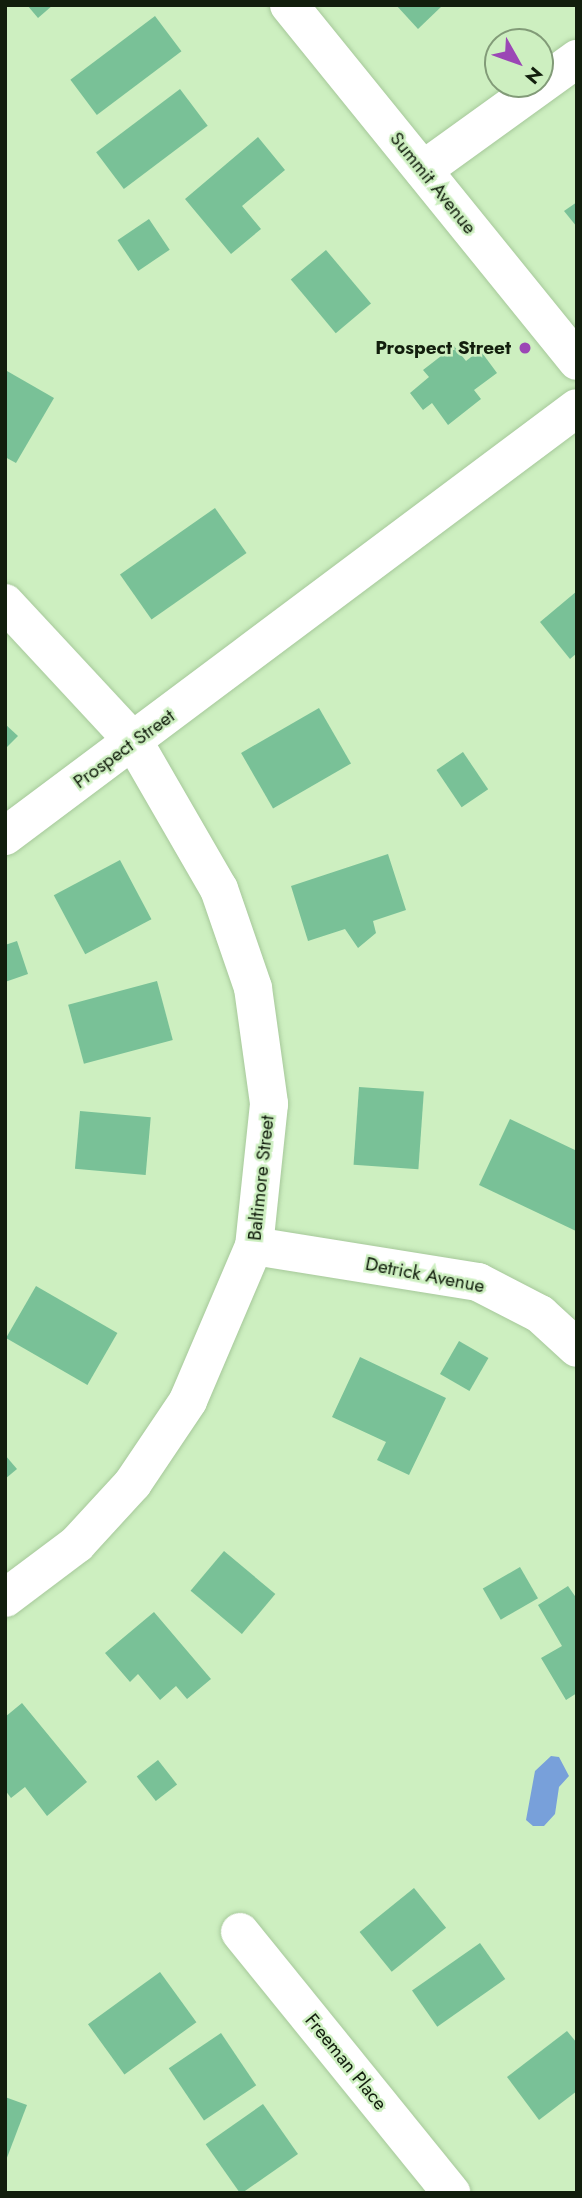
<!DOCTYPE html>
<style>
body{margin:0}
#map{position:relative;width:582px;height:2198px;overflow:hidden;background:#cdefc0;font-family:Jost,sans-serif}
div>[style]{position:absolute}
[style*='--x']{left:calc(var(--x)*1px);top:calc(var(--y)*1px);width:calc(var(--w)*1px);rotate:calc(var(--a)*1deg)}
.water>*{inset:0;background:#78a0da}
.building>*{inset:0;background:#79c197;transform-origin:0 0}
.roads{filter:drop-shadow(0 0 2px #a6c89a) drop-shadow(0 0 2px #a6c89a)}
.minor>*{height:38px;margin:-19px;padding:0 19px;transform-origin:19px;border-radius:19px;background:#fff}
.dots>*{width:19px;height:19px;translate:-50% -50%;box-sizing:border-box;border:4px solid #cdefc0;border-radius:50%}
span{translate:-50% -50%;white-space:nowrap;text-align:center;line-height:1.15;-webkit-text-stroke:5px #cdefc0;paint-order:stroke}
.street-label{font-size:19px;color:#121e0d}
.poi-label{font-size:19px;color:#121e0d;font-weight:700}
.right{translate:-100% -50%;text-align:right}
.frame{position:absolute;inset:0;border:7px solid #121e0d;pointer-events:none}
.north{position:absolute;left:484px;top:28px;width:70px;height:70px;box-sizing:border-box;background:#cdefc0;border:2px solid #829b78;border-radius:50%;rotate:130deg;font-size:19px;font-weight:700;line-height:28px;text-align:center;color:#121e0d}
.north::after{content:'';display:block;margin:auto;width:24px;height:32px;background:#9b47b5;clip-path:polygon(50% 0,100% 100%,50% 72%,0 100%)}
</style>
<div id="map">
<div class="water">
<div style="clip-path:polygon(551px 1756px,559px 1757px,569px 1776px,559px 1787px,555px 1814px,544px 1826px,533px 1826px,526px 1820px,535px 1771px)"></div>
</div>
<div class="building">
<div style="clip-path:polygon(27px 5px,53px 5px,38px 18px)"></div>
<div style="clip-path:polygon(396px 5px,443px 5px,418px 29px)"></div>
<div style="left:155px;top:16px;width:44px;height:106px;rotate:53deg"></div>
<div style="left:180px;top:89px;width:46px;height:105px;rotate:53deg"></div>
<div style="clip-path:polygon(258px 137px,285px 170px,242px 206px,261px 229px,231px 254px,185px 199px)"></div>
<div style="clip-path:polygon(577px 202px,577px 227px,564px 211px)"></div>
<div style="left:149px;top:219px;width:37px;height:38px;rotate:56deg"></div>
<div style="left:326px;top:250px;width:70px;height:46px;rotate:50deg"></div>
<div style="clip-path:polygon(454px 346px,466px 361px,480px 350px,497px 373px,474px 390px,481px 399px,448px 425px,432px 403px,423px 410px,410px 393px,429px 377px,423px 370px)"></div>
<div style="clip-path:polygon(7px 371px,54px 398px,16px 463px,5px 457px)"></div>
<div style="left:215px;top:508px;width:55px;height:116px;rotate:55deg"></div>
<div style="clip-path:polygon(577px 591px,577px 653px,570px 659px,540px 622px)"></div>
<div style="left:319px;top:708px;width:64px;height:90px;rotate:60deg"></div>
<div style="clip-path:polygon(5px 724px,18px 736px,5px 749px)"></div>
<div style="left:463px;top:752px;width:45px;height:32px;rotate:56deg"></div>
<div style="clip-path:polygon(388px 854px,406px 910px,373px 921px,376px 933px,358px 948px,345px 929px,308px 941px,291px 886px)"></div>
<div style="left:120px;top:860px;width:67px;height:75px;rotate:62deg"></div>
<div style="clip-path:polygon(17px 941px,28px 974px,5px 982px,5px 945px)"></div>
<div style="left:157px;top:981px;width:61px;height:92px;rotate:75deg"></div>
<div style="left:359px;top:1087px;width:65px;height:78px;rotate:4deg"></div>
<div style="left:80px;top:1111px;width:71px;height:58px;rotate:5deg"></div>
<div style="clip-path:polygon(510px 1119px,577px 1151px,576px 1231px,479px 1185px)"></div>
<div style="left:36px;top:1286px;width:94px;height:60px;rotate:30deg"></div>
<div style="left:459px;top:1341px;width:34px;height:38px;rotate:30deg"></div>
<div style="clip-path:polygon(360px 1357px,446px 1398px,409px 1475px,377px 1460px,386px 1442px,332px 1417px)"></div>
<div style="clip-path:polygon(5px 1455px,17px 1469px,5px 1479px)"></div>
<div style="left:224px;top:1551px;width:67px;height:52px;rotate:40deg"></div>
<div style="left:520px;top:1567px;width:36px;height:43px;rotate:60deg"></div>
<div style="clip-path:polygon(568px 1586px,577px 1599px,577px 1693px,566px 1700px,541px 1658px,562px 1646px,538px 1605px)"></div>
<div style="clip-path:polygon(154px 1612px,211px 1679px,187px 1699px,176px 1686px,160px 1700px,138px 1674px,130px 1682px,105px 1653px)"></div>
<div style="clip-path:polygon(22px 1703px,87px 1782px,47px 1816px,25px 1787px,11px 1798px,5px 1790px,5px 1717px)"></div>
<div style="left:158px;top:1760px;width:31px;height:27px;rotate:52deg"></div>
<div style="left:414px;top:1888px;width:51px;height:70px;rotate:51deg"></div>
<div style="left:480px;top:1943px;width:44px;height:83px;rotate:55deg"></div>
<div style="left:160px;top:1972px;width:62px;height:89px;rotate:54deg"></div>
<div style="clip-path:polygon(567px 2031px,577px 2043px,577px 2091px,539px 2120px,507px 2077px)"></div>
<div style="left:221px;top:2033px;width:63px;height:63px;rotate:56deg"></div>
<div style="clip-path:polygon(5px 2097px,27px 2105px,5px 2163px)"></div>
<div style="left:263px;top:2104px;width:61px;height:70px;rotate:55deg"></div>
</div>
<div class="roads">
<div class="minor">
<div style="--x:289;--y:5;--w:458;--a:51"></div>
<div style="--x:423;--y:170;--w:190;--a:-35.8"></div>
<div style="--x:5;--y:603;--w:190;--a:47.1"></div>
<div style="--x:134;--y:742;--w:170;--a:60"></div>
<div style="--x:219;--y:889;--w:105;--a:71"></div>
<div style="--x:253;--y:988;--w:117;--a:82.1"></div>
<div style="--x:269;--y:1104;--w:143;--a:96"></div>
<div style="--x:254;--y:1246;--w:168;--a:113.1"></div>
<div style="--x:188;--y:1401;--w:99;--a:123.9"></div>
<div style="--x:133;--y:1483;--w:83;--a:132.6"></div>
<div style="--x:77;--y:1544;--w:90;--a:143.1"></div>
<div style="--x:5;--y:836;--w:714;--a:-36.81"></div>
<div style="--x:254;--y:1246;--w:227;--a:9.1"></div>
<div style="--x:478;--y:1282;--w:70;--a:27.3"></div>
<div style="--x:540;--y:1314;--w:50;--a:42.6"></div>
<div style="--x:240;--y:1932;--w:336;--a:51"></div>
</div>
</div>
<div class="dots">
<div style="left:525px;top:348px;background:#9b47b5"></div>
</div>
<div class="street-label">
<span style="left:433px;top:183px;rotate:51deg">Summit Avenue</span>
<span style="left:124px;top:749px;rotate:-36deg">Prospect Street</span>
<span style="left:261px;top:1178px;rotate:-84deg">Baltimore Street</span>
<span style="left:425px;top:1275px;rotate:11deg">Detrick Avenue</span>
<span style="left:346px;top:2062px;rotate:51deg">Freeman Place</span>
</div>
<div class="poi-label">
<span class="right" style="left:511px;top:348px">Prospect Street</span>
</div>
<div class="frame"></div>
<div class="north">N</div>
</div>
